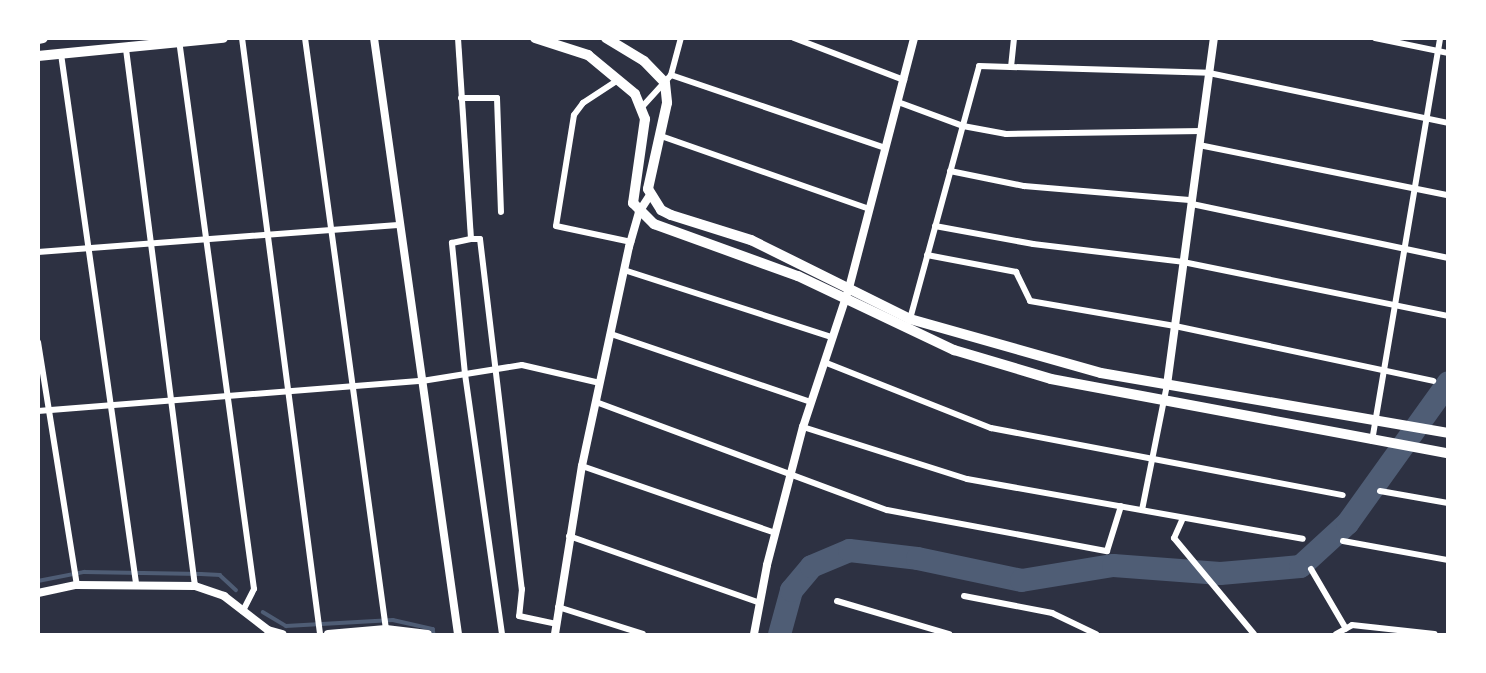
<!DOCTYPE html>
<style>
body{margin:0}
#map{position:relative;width:1486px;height:673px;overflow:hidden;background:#2d3142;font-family:"Exo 2",sans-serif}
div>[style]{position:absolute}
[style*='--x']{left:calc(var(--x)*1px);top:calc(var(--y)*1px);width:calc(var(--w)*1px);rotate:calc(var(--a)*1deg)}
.stream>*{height:3.5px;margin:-1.75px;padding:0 1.75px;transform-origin:1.75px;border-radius:1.75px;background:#4f5d75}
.river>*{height:23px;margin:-11.5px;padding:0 11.5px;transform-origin:11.5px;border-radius:11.5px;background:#4f5d75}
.minor>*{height:6px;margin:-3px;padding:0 3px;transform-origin:3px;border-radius:3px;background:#fff}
.tertiary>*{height:8px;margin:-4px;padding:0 4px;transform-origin:4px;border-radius:4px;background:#fff}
.primary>*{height:10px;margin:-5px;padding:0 5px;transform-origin:5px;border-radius:5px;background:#fff}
span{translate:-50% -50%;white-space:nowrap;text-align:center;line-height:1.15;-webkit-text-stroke:7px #fff;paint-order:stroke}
.frame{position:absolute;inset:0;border:40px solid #fff;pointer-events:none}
</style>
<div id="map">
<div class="stream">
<div style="--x:38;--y:581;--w:47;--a:-11.1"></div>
<div style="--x:84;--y:572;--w:117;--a:1"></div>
<div style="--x:201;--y:574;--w:19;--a:3"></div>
<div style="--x:220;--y:575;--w:22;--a:43"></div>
<div style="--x:263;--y:612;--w:27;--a:31"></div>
<div style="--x:286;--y:626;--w:107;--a:-3.2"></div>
<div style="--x:393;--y:620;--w:41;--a:12.7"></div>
<div style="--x:433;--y:629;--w:5;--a:79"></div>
</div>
<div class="river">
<div style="--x:779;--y:634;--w:46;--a:-74.7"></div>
<div style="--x:791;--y:590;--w:31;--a:-50"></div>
<div style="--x:811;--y:566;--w:41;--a:-22.8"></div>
<div style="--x:849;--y:550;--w:68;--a:6.7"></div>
<div style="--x:917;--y:558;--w:106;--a:11.9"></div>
<div style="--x:1021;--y:580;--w:93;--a:-9.3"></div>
<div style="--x:1113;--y:565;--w:107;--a:4.3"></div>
<div style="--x:1220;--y:573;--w:80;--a:-5"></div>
<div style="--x:1300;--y:566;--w:64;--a:-42.5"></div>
<div style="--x:1347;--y:523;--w:173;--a:-54.4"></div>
</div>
<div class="minor">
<div style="--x:242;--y:38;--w:601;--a:82.54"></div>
<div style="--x:305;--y:38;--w:597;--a:82.2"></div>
<div style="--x:458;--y:38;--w:201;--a:86.3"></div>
<div style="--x:794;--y:38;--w:118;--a:20.9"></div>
<div style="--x:1375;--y:38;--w:75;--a:11.6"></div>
<div style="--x:179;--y:40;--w:554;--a:82.22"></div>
<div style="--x:254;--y:589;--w:25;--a:117"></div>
<div style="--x:126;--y:49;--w:541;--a:82.68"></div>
<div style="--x:61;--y:54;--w:534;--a:81.93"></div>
<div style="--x:1011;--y:67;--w:29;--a:-84"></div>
<div style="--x:671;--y:75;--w:226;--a:18.8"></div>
<div style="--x:618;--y:80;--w:42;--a:146.7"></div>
<div style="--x:583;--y:103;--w:15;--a:127"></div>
<div style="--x:574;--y:115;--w:112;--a:99.2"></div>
<div style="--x:556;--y:226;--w:77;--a:12"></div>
<div style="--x:461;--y:98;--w:36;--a:0"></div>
<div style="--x:497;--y:98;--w:114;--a:88"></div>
<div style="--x:898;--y:102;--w:69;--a:20.3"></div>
<div style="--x:963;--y:126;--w:44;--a:10.5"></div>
<div style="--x:1006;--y:134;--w:196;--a:-0.9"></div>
<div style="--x:642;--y:107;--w:43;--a:-47.8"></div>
<div style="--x:671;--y:75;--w:38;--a:-75"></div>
<div style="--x:661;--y:136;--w:220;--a:19.3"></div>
<div style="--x:1199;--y:145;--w:254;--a:11.4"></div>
<div style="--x:950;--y:171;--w:76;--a:11.5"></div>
<div style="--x:1024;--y:186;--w:169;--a:4.8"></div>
<div style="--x:1192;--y:204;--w:262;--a:11.9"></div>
<div style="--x:935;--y:226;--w:100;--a:10.4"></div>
<div style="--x:1033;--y:244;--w:151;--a:6.8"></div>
<div style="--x:1183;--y:262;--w:270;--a:11.5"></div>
<div style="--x:38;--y:252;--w:361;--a:-4.3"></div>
<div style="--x:927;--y:255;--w:91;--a:10.8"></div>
<div style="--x:1016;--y:272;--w:32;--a:64"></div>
<div style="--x:1030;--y:301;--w:147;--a:9.8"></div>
<div style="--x:1175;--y:326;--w:264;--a:12"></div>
<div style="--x:624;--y:270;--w:219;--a:17.9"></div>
<div style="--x:910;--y:319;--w:262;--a:-74.7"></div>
<div style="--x:979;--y:66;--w:230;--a:1.7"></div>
<div style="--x:1209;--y:73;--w:244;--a:11.8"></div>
<div style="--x:611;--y:334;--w:211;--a:18.8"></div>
<div style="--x:38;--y:342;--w:246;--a:80.9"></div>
<div style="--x:824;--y:362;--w:180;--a:21.6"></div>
<div style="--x:991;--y:428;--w:358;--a:10.8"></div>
<div style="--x:596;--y:402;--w:310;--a:20.4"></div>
<div style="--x:887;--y:510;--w:224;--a:10.6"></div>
<div style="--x:1107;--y:551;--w:47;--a:-72.7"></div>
<div style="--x:38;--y:411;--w:385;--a:-4.5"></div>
<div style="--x:422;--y:381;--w:101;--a:-9.1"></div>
<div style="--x:522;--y:365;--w:80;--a:13"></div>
<div style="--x:803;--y:427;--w:172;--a:17.6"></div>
<div style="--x:967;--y:479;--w:341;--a:10.1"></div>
<div style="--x:1372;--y:441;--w:409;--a:-80.4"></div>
<div style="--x:582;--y:466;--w:204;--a:19.1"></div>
<div style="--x:1380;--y:491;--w:69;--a:10"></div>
<div style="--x:1142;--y:510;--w:127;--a:-78.7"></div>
<div style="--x:1183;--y:518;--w:22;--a:114"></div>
<div style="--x:1174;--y:538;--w:125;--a:50.2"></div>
<div style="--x:569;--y:536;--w:202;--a:19.3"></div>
<div style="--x:1343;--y:541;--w:107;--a:10.3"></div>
<div style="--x:1311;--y:569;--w:69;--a:59.7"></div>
<div style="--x:964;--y:596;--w:90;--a:10.9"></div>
<div style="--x:1052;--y:613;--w:49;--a:25.5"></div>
<div style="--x:837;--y:601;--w:117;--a:16.4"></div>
<div style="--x:558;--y:607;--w:89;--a:17.6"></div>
<div style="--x:502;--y:634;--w:263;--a:-98.1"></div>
<div style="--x:465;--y:374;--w:132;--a:-95.7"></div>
<div style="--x:452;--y:243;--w:19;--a:-12"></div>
<div style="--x:471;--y:239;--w:9;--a:0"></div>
<div style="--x:480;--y:239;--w:353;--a:83.2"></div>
<div style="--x:522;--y:589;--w:27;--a:96"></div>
<div style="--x:519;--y:616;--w:38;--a:12"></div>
<div style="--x:1336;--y:634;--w:18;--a:-29"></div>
<div style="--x:1352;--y:625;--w:83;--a:6.2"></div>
</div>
<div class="tertiary">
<div style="--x:374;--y:38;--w:602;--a:81.98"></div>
<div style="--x:1167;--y:385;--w:350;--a:-82.3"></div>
<div style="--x:38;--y:593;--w:40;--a:-12"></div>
<div style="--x:77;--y:585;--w:118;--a:0.5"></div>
<div style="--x:195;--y:586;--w:31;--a:19"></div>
<div style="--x:224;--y:596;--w:56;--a:37.7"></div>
<div style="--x:268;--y:630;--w:15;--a:16"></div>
<div style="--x:328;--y:634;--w:58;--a:-4.9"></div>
<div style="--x:386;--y:629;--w:42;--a:6.8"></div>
<div style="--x:555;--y:634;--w:170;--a:-80.9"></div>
<div style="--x:582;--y:466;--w:224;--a:-77.9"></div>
<div style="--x:629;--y:247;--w:36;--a:-74"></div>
<div style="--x:639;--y:212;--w:20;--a:-57"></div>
<div style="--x:754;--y:634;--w:70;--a:-79.3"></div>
<div style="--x:767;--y:565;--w:143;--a:-75.4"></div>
<div style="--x:803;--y:427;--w:146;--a:-71.7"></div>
<div style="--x:849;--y:288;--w:258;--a:-75.4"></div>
</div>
<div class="primary">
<div style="--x:535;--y:38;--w:56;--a:17.8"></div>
<div style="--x:588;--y:55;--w:61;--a:39.7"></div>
<div style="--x:635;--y:94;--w:27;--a:68"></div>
<div style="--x:645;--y:119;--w:85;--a:98.1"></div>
<div style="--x:633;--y:203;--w:30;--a:45"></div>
<div style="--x:654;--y:224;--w:153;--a:19.9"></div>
<div style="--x:798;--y:276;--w:173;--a:25.4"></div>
<div style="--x:954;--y:350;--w:101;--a:16.6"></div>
<div style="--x:1051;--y:379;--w:404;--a:10.6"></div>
<div style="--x:606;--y:38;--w:44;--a:31.2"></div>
<div style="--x:644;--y:61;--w:30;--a:46"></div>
<div style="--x:665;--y:83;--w:20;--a:84"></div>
<div style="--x:667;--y:103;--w:88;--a:102.5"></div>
<div style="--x:648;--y:189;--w:25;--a:58"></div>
<div style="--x:661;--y:210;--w:11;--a:27"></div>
<div style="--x:671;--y:215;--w:84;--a:17.4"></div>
<div style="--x:751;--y:240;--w:178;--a:26.4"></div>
<div style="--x:910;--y:319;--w:198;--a:15.8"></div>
<div style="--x:1101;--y:373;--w:352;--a:9.8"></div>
<div style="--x:38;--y:39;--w:5;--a:-11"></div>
<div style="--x:38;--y:56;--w:186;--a:-5.6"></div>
</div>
<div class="frame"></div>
</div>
